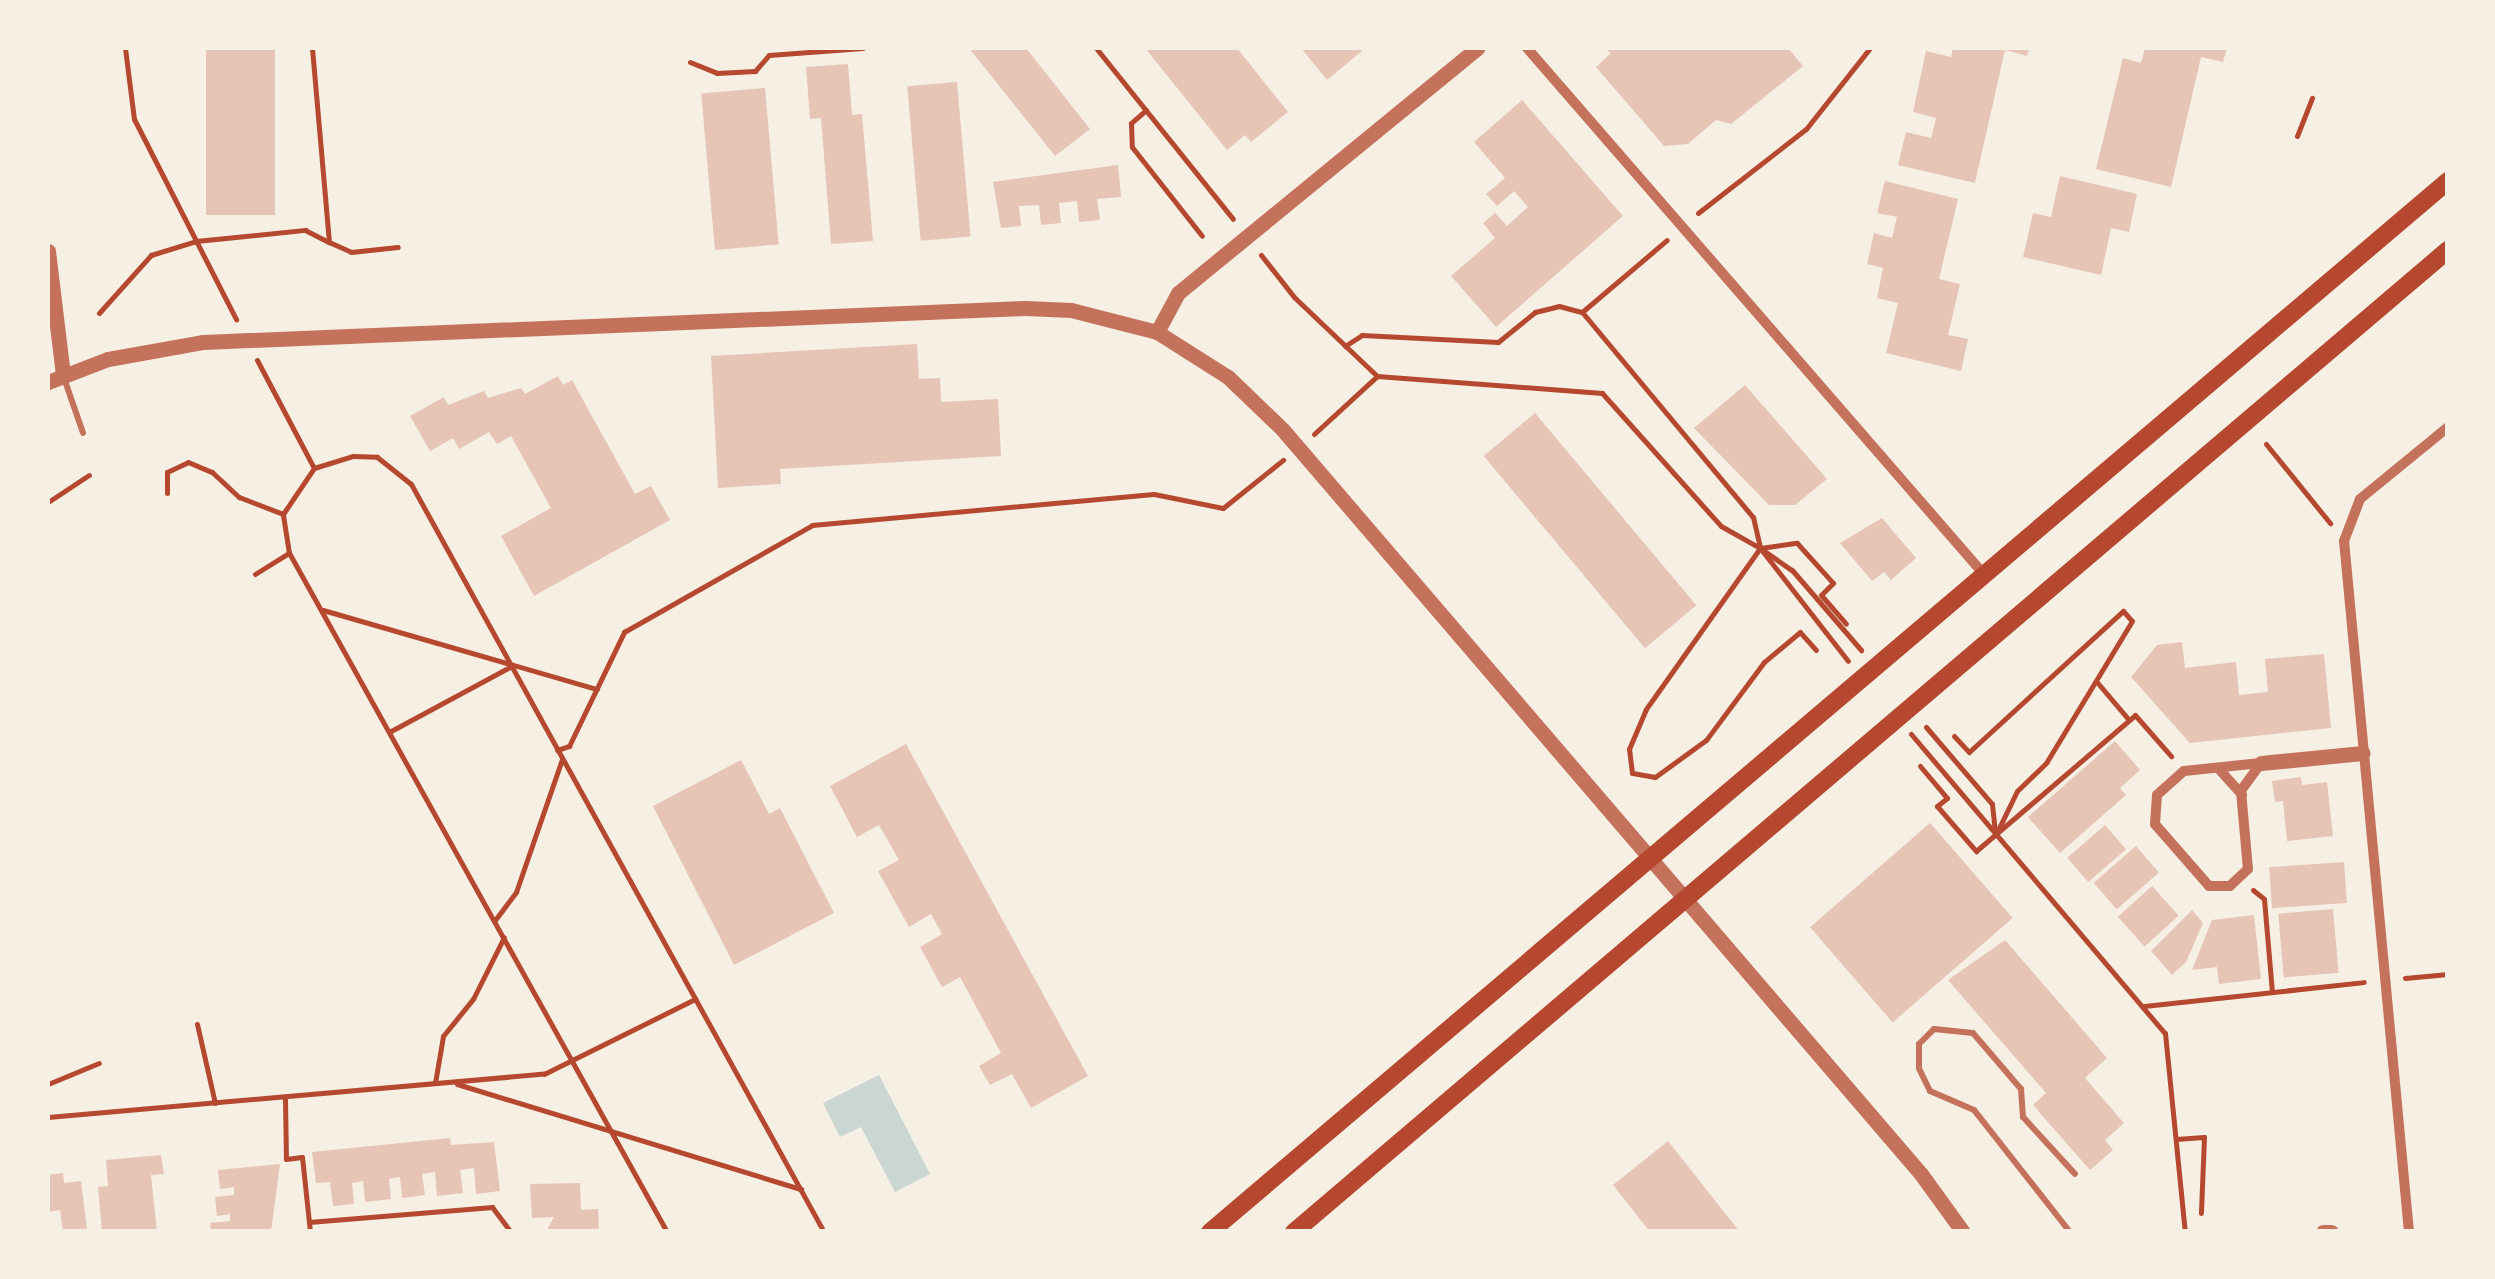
<!DOCTYPE html>
<style>
body{margin:0}
#map{position:relative;width:2495px;height:1279px;overflow:hidden;background:#f6efe4;font-family:"IBM Plex Sans",sans-serif}
div>[style]{position:absolute}
[style*='--x']{left:calc(var(--x)*1px);top:calc(var(--y)*1px);width:calc(var(--w)*1px);rotate:calc(var(--a)*1deg)}
.water>*{inset:0;background:#c9d6d2}
.building>*{inset:0;background:#e6c5b7;transform-origin:0 0}
.path>*{height:5px;margin:-2.5px;padding:0 2.5px;transform-origin:2.5px;border-radius:2.5px;background:#b5482f}
.service>*{height:6px;margin:-3px;padding:0 3px;transform-origin:3px;border-radius:3px;background:#c5725c}
.minor>*{height:10px;margin:-5px;padding:0 5px;transform-origin:5px;border-radius:5px;background:#c5725c}
.tertiary>*{height:15px;margin:-7.5px;padding:0 7.5px;transform-origin:7.5px;border-radius:7.5px;background:#c5725c}
.secondary>*{height:18px;margin:-9px;padding:0 9px;transform-origin:9px;border-radius:9px;background:#b5482f}
span{translate:-50% -50%;white-space:nowrap;text-align:center;line-height:1.15;-webkit-text-stroke:8px #f6efe4;paint-order:stroke}
.frame{position:absolute;inset:0;border:50px solid #f6efe4;pointer-events:none}
</style>
<div id="map">
<div class="water">
<div style="clip-path:polygon(879px 1075px,930px 1174px,895px 1192px,861px 1127px,840px 1137px,823px 1103px)"></div>
</div>
<div class="building">
<div style="left:206px;top:48px;width:69px;height:167px"></div>
<div style="clip-path:polygon(969px 48px,1026px 48px,1090px 129px,1055px 156px)"></div>
<div style="clip-path:polygon(1145px 48px,1237px 48px,1288px 112px,1251px 142px,1245px 135px,1227px 150px)"></div>
<div style="clip-path:polygon(1301px 48px,1359px 48px,1362px 51px,1327px 80px)"></div>
<div style="clip-path:polygon(1603px 48px,1788px 48px,1803px 66px,1731px 124px,1716px 120px,1688px 144px,1664px 146px,1596px 67px,1611px 53px)"></div>
<div style="clip-path:polygon(1953px 48px,2029px 48px,2027px 56px,2005px 50px,1975px 183px,1898px 165px,1906px 132px,1931px 138px,1936px 118px,1913px 112px,1926px 51px,1951px 57px)"></div>
<div style="clip-path:polygon(2145px 48px,2227px 48px,2223px 62px,2201px 57px,2171px 187px,2096px 169px,2123px 58px,2141px 63px)"></div>
<div style="clip-path:polygon(848px 64px,852px 115px,862px 114px,873px 241px,831px 244px,821px 118px,810px 119px,806px 67px)"></div>
<div style="left:957px;top:82px;width:155px;height:50px;rotate:85deg"></div>
<div style="left:765px;top:88px;width:157px;height:64px;rotate:85deg"></div>
<div style="clip-path:polygon(1522px 100px,1623px 216px,1496px 327px,1451px 276px,1495px 238px,1483px 223px,1495px 213px,1507px 226px,1528px 207px,1514px 191px,1497px 206px,1486px 194px,1505px 178px,1474px 142px)"></div>
<div style="clip-path:polygon(1118px 165px,1121px 197px,1097px 199px,1100px 220px,1079px 222px,1077px 201px,1059px 203px,1061px 223px,1041px 225px,1039px 205px,1019px 206px,1021px 226px,1001px 228px,993px 182px)"></div>
<div style="clip-path:polygon(2060px 176px,2137px 194px,2129px 232px,2111px 228px,2101px 275px,2023px 257px,2033px 213px,2051px 217px)"></div>
<div style="clip-path:polygon(1885px 181px,1958px 199px,1939px 279px,1960px 284px,1948px 335px,1968px 339px,1961px 371px,1886px 353px,1898px 303px,1877px 298px,1883px 268px,1867px 264px,1874px 233px,1892px 238px,1897px 217px,1877px 213px)"></div>
<div style="clip-path:polygon(917px 344px,919px 379px,940px 378px,941px 402px,998px 399px,1001px 456px,780px 469px,781px 484px,718px 488px,711px 356px)"></div>
<div style="clip-path:polygon(558px 376px,563px 385px,572px 380px,635px 494px,651px 486px,670px 520px,534px 596px,501px 536px,551px 508px,511px 436px,497px 444px,489px 432px,459px 449px,453px 438px,430px 451px,410px 416px,444px 397px,448px 405px,484px 391px,488px 398px,521px 388px,525px 394px)"></div>
<div style="clip-path:polygon(1745px 385px,1827px 479px,1795px 505px,1769px 505px,1694px 428px)"></div>
<div style="left:1535px;top:413px;width:251px;height:67px;rotate:50deg"></div>
<div style="clip-path:polygon(1882px 518px,1916px 558px,1891px 580px,1884px 572px,1872px 581px,1840px 543px)"></div>
<div style="clip-path:polygon(2182px 642px,2185px 668px,2236px 662px,2239px 695px,2268px 692px,2265px 659px,2324px 654px,2331px 728px,2190px 743px,2131px 677px,2157px 645px)"></div>
<div style="clip-path:polygon(2115px 741px,2140px 770px,2120px 788px,2126px 795px,2060px 853px,2028px 817px)"></div>
<div style="clip-path:polygon(906px 744px,1088px 1076px,1031px 1108px,1012px 1074px,990px 1085px,979px 1066px,1001px 1053px,960px 977px,942px 987px,920px 947px,942px 934px,931px 914px,909px 927px,878px 871px,899px 860px,879px 825px,857px 837px,830px 786px)"></div>
<div style="clip-path:polygon(741px 760px,769px 814px,780px 808px,834px 913px,734px 965px,653px 806px)"></div>
<div style="clip-path:polygon(2301px 777px,2302px 785px,2327px 782px,2333px 836px,2287px 841px,2283px 801px,2275px 802px,2272px 781px)"></div>
<div style="left:1930px;top:823px;width:126px;height:159px;rotate:49deg"></div>
<div style="left:2105px;top:825px;width:32px;height:50px;rotate:49deg"></div>
<div style="left:2136px;top:846px;width:35px;height:56px;rotate:49deg"></div>
<div style="left:2344px;top:862px;width:41px;height:75px;rotate:86deg"></div>
<div style="left:2152px;top:886px;width:40px;height:46px;rotate:48deg"></div>
<div style="left:2333px;top:909px;width:64px;height:55px;rotate:85deg"></div>
<div style="clip-path:polygon(2192px 910px,2203px 923px,2186px 962px,2172px 975px,2151px 951px)"></div>
<div style="clip-path:polygon(2254px 915px,2261px 979px,2219px 984px,2217px 967px,2192px 970px,2212px 920px)"></div>
<div style="clip-path:polygon(2005px 940px,2107px 1058px,2085px 1078px,2124px 1123px,2105px 1140px,2113px 1150px,2090px 1170px,2033px 1105px,2046px 1093px,1948px 980px)"></div>
<div style="clip-path:polygon(450px 1138px,451px 1145px,494px 1142px,500px 1191px,476px 1194px,474px 1168px,460px 1170px,463px 1193px,437px 1196px,435px 1172px,422px 1174px,425px 1195px,402px 1198px,400px 1177px,389px 1179px,391px 1199px,365px 1202px,363px 1181px,352px 1183px,354px 1204px,333px 1206px,330px 1182px,316px 1183px,312px 1152px)"></div>
<div style="clip-path:polygon(1668px 1141px,1740px 1232px,1650px 1232px,1613px 1185px)"></div>
<div style="clip-path:polygon(161px 1155px,164px 1174px,151px 1175px,157px 1232px,102px 1232px,98px 1187px,108px 1186px,106px 1160px)"></div>
<div style="clip-path:polygon(280px 1164px,271px 1232px,211px 1232px,210px 1223px,230px 1221px,230px 1214px,217px 1216px,215px 1197px,234px 1195px,234px 1187px,220px 1189px,218px 1170px)"></div>
<div style="clip-path:polygon(63px 1173px,64px 1183px,81px 1181px,87px 1229px,63px 1232px,60px 1210px,48px 1212px,48px 1175px)"></div>
<div style="clip-path:polygon(580px 1183px,581px 1210px,598px 1209px,599px 1232px,546px 1232px,554px 1217px,532px 1218px,530px 1184px)"></div>
</div>
<div class="path">
<div style="--x:125;--y:48;--w:72;--a:82.8"></div>
<div style="--x:134;--y:119;--w:225;--a:63"></div>
<div style="--x:312;--y:48;--w:195;--a:85"></div>
<div style="--x:329;--y:242;--w:24;--a:24"></div>
<div style="--x:351;--y:252;--w:47;--a:-6.1"></div>
<div style="--x:1096;--y:48;--w:219;--a:51.3"></div>
<div style="--x:690;--y:62;--w:29;--a:22"></div>
<div style="--x:717;--y:73;--w:38;--a:-3"></div>
<div style="--x:755;--y:71;--w:21;--a:-49"></div>
<div style="--x:769;--y:55;--w:94;--a:-4.3"></div>
<div style="--x:1146;--y:110;--w:20;--a:139"></div>
<div style="--x:1131;--y:123;--w:24;--a:88"></div>
<div style="--x:1132;--y:147;--w:113;--a:51.8"></div>
<div style="--x:2297;--y:136;--w:41;--a:-68.5"></div>
<div style="--x:1698;--y:213;--w:137;--a:-37.9"></div>
<div style="--x:1806;--y:129;--w:103;--a:-51.7"></div>
<div style="--x:1261;--y:255;--w:53;--a:51.8"></div>
<div style="--x:1294;--y:297;--w:115;--a:43.6"></div>
<div style="--x:1582;--y:312;--w:111;--a:-40.3"></div>
<div style="--x:99;--y:313;--w:78;--a:-48.1"></div>
<div style="--x:151;--y:255;--w:47;--a:-17.3"></div>
<div style="--x:196;--y:241;--w:110;--a:-5.8"></div>
<div style="--x:305;--y:230;--w:27;--a:27"></div>
<div style="--x:1345;--y:346;--w:20;--a:-33"></div>
<div style="--x:1362;--y:335;--w:136;--a:2.9"></div>
<div style="--x:1498;--y:342;--w:48;--a:-39"></div>
<div style="--x:1535;--y:312;--w:25;--a:-14"></div>
<div style="--x:1559;--y:306;--w:24;--a:15"></div>
<div style="--x:1582;--y:312;--w:267;--a:50.2"></div>
<div style="--x:1753;--y:517;--w:32;--a:77"></div>
<div style="--x:1760;--y:548;--w:39;--a:35"></div>
<div style="--x:1792;--y:570;--w:106;--a:49.2"></div>
<div style="--x:257;--y:360;--w:122;--a:62.2"></div>
<div style="--x:1314;--y:434;--w:86;--a:-42.6"></div>
<div style="--x:1377;--y:376;--w:226;--a:4.3"></div>
<div style="--x:1602;--y:393;--w:178;--a:48.2"></div>
<div style="--x:1721;--y:526;--w:45;--a:29.4"></div>
<div style="--x:1760;--y:548;--w:143;--a:52.1"></div>
<div style="--x:2266;--y:444;--w:102;--a:51"></div>
<div style="--x:167;--y:493;--w:21;--a:-90"></div>
<div style="--x:167;--y:472;--w:23;--a:-25"></div>
<div style="--x:188;--y:462;--w:26;--a:23"></div>
<div style="--x:212;--y:472;--w:37;--a:43"></div>
<div style="--x:239;--y:497;--w:47;--a:21.1"></div>
<div style="--x:48;--y:502;--w:49;--a:-33.4"></div>
<div style="--x:255;--y:574;--w:40;--a:-32"></div>
<div style="--x:323;--y:610;--w:285;--a:16.1"></div>
<div style="--x:1816;--y:650;--w:24;--a:-132"></div>
<div style="--x:1800;--y:632;--w:47;--a:140.2"></div>
<div style="--x:1764;--y:662;--w:97;--a:126.6"></div>
<div style="--x:1706;--y:740;--w:63;--a:144"></div>
<div style="--x:1655;--y:777;--w:23;--a:-170"></div>
<div style="--x:1632;--y:773;--w:24;--a:-97"></div>
<div style="--x:1629;--y:749;--w:43;--a:-67"></div>
<div style="--x:1646;--y:709;--w:197;--a:-54.7"></div>
<div style="--x:1760;--y:548;--w:37;--a:-8"></div>
<div style="--x:1797;--y:543;--w:54;--a:48"></div>
<div style="--x:1833;--y:583;--w:17;--a:135"></div>
<div style="--x:1821;--y:595;--w:38;--a:49"></div>
<div style="--x:2096;--y:681;--w:51;--a:49.8"></div>
<div style="--x:1926;--y:727;--w:101;--a:49.4"></div>
<div style="--x:1992;--y:804;--w:27;--a:84"></div>
<div style="--x:391;--y:731;--w:135;--a:-28.3"></div>
<div style="--x:1911;--y:734;--w:392;--a:49.7"></div>
<div style="--x:2165;--y:1033;--w:200;--a:84.3"></div>
<div style="--x:1954;--y:736;--w:22;--a:47"></div>
<div style="--x:1969;--y:752;--w:209;--a:-42.5"></div>
<div style="--x:2123;--y:611;--w:13;--a:48"></div>
<div style="--x:2132;--y:621;--w:166;--a:121.2"></div>
<div style="--x:2046;--y:763;--w:40;--a:136"></div>
<div style="--x:2017;--y:791;--w:46;--a:116"></div>
<div style="--x:557;--y:750;--w:13;--a:-18"></div>
<div style="--x:569;--y:746;--w:127;--a:-64.2"></div>
<div style="--x:624;--y:632;--w:216;--a:-29.6"></div>
<div style="--x:812;--y:525;--w:343;--a:-5.2"></div>
<div style="--x:1154;--y:494;--w:70;--a:11.5"></div>
<div style="--x:1223;--y:508;--w:77;--a:-38.7"></div>
<div style="--x:1920;--y:766;--w:42;--a:49.8"></div>
<div style="--x:1947;--y:798;--w:13;--a:141"></div>
<div style="--x:1937;--y:806;--w:60;--a:49.1"></div>
<div style="--x:1976;--y:851;--w:209;--a:-40.5"></div>
<div style="--x:2135;--y:715;--w:55;--a:48.7"></div>
<div style="--x:2253;--y:890;--w:14;--a:39"></div>
<div style="--x:2264;--y:899;--w:93;--a:85.1"></div>
<div style="--x:495;--y:920;--w:35;--a:-53"></div>
<div style="--x:516;--y:892;--w:141;--a:-70.9"></div>
<div style="--x:2405;--y:978;--w:43;--a:-5.3"></div>
<div style="--x:2144;--y:1006;--w:221;--a:-6.2"></div>
<div style="--x:197;--y:1024;--w:81;--a:77.2"></div>
<div style="--x:435;--y:1083;--w:48;--a:-80.3"></div>
<div style="--x:443;--y:1036;--w:48;--a:-51"></div>
<div style="--x:473;--y:999;--w:69;--a:-63.4"></div>
<div style="--x:48;--y:1084;--w:55;--a:-22.4"></div>
<div style="--x:457;--y:1084;--w:360;--a:17"></div>
<div style="--x:285;--y:1098;--w:61;--a:89.1"></div>
<div style="--x:286;--y:1159;--w:16;--a:-7"></div>
<div style="--x:302;--y:1157;--w:75;--a:83.9"></div>
<div style="--x:48;--y:1117;--w:498;--a:-5"></div>
<div style="--x:544;--y:1074;--w:169;--a:-26.4"></div>
<div style="--x:2176;--y:1139;--w:28;--a:-4"></div>
<div style="--x:2204;--y:1137;--w:76;--a:92.3"></div>
<div style="--x:309;--y:1222;--w:184;--a:-4.7"></div>
<div style="--x:492;--y:1207;--w:31;--a:53"></div>
<div style="--x:667;--y:1232;--w:777;--a:-119.1"></div>
<div style="--x:289;--y:553;--w:39;--a:-99"></div>
<div style="--x:283;--y:514;--w:55;--a:-56"></div>
<div style="--x:314;--y:468;--w:41;--a:-17.1"></div>
<div style="--x:353;--y:456;--w:24;--a:2"></div>
<div style="--x:377;--y:457;--w:43;--a:38.5"></div>
<div style="--x:411;--y:484;--w:854;--a:61.1"></div>
</div>
<div class="service">
<div style="--x:64;--y:378;--w:58;--a:70.9"></div>
<div style="--x:2070;--y:1232;--w:155;--a:-128.2"></div>
<div style="--x:1974;--y:1110;--w:48;--a:-156.6"></div>
<div style="--x:1930;--y:1091;--w:25;--a:-116"></div>
<div style="--x:1919;--y:1068;--w:24;--a:-90"></div>
<div style="--x:1919;--y:1044;--w:21;--a:-45"></div>
<div style="--x:1934;--y:1029;--w:39;--a:6"></div>
<div style="--x:1973;--y:1033;--w:74;--a:49.4"></div>
<div style="--x:2021;--y:1089;--w:28;--a:86"></div>
<div style="--x:2023;--y:1117;--w:77;--a:47.6"></div>
</div>
<div class="minor">
<div style="--x:1527;--y:48;--w:693;--a:49.04"></div>
<div style="--x:2261;--y:763;--w:34;--a:126"></div>
<div style="--x:2241;--y:791;--w:78;--a:84.9"></div>
<div style="--x:2248;--y:869;--w:25;--a:137"></div>
<div style="--x:2230;--y:886;--w:21;--a:180"></div>
<div style="--x:2209;--y:886;--w:82;--a:-131.1"></div>
<div style="--x:2155;--y:824;--w:29;--a:-86"></div>
<div style="--x:2157;--y:795;--w:36;--a:-42"></div>
<div style="--x:2184;--y:771;--w:77;--a:-5.9"></div>
<div style="--x:2218;--y:768;--w:36;--a:48"></div>
<div style="--x:2409;--y:1232;--w:694;--a:-95.37"></div>
<div style="--x:2344;--y:541;--w:45;--a:-69.1"></div>
<div style="--x:2360;--y:499;--w:114;--a:-39.3"></div>
</div>
<div class="tertiary">
<div style="--x:48;--y:251;--w:125;--a:83.1"></div>
<div style="--x:1157;--y:332;--w:44;--a:-61.7"></div>
<div style="--x:1178;--y:293;--w:387;--a:-39.3"></div>
<div style="--x:48;--y:382;--w:64;--a:-21"></div>
<div style="--x:108;--y:359;--w:97;--a:-10.1"></div>
<div style="--x:203;--y:342;--w:823;--a:-2.37"></div>
<div style="--x:1025;--y:308;--w:46;--a:2.5"></div>
<div style="--x:1071;--y:310;--w:89;--a:14.3"></div>
<div style="--x:1157;--y:332;--w:84;--a:32.4"></div>
<div style="--x:1228;--y:377;--w:76;--a:43.9"></div>
<div style="--x:1283;--y:430;--w:980;--a:49.39"></div>
<div style="--x:1921;--y:1174;--w:72;--a:54.1"></div>
<div style="--x:2261;--y:763;--w:102;--a:-5.6"></div>
<div style="--x:2323;--y:1232;--w:8;--a:0"></div>
</div>
<div class="secondary">
<div style="--x:1210;--y:1232;--w:1624;--a:-40.33"></div>
<div style="--x:1294;--y:1232;--w:1515;--a:-40.4"></div>
</div>
<div class="frame"></div>
</div>
